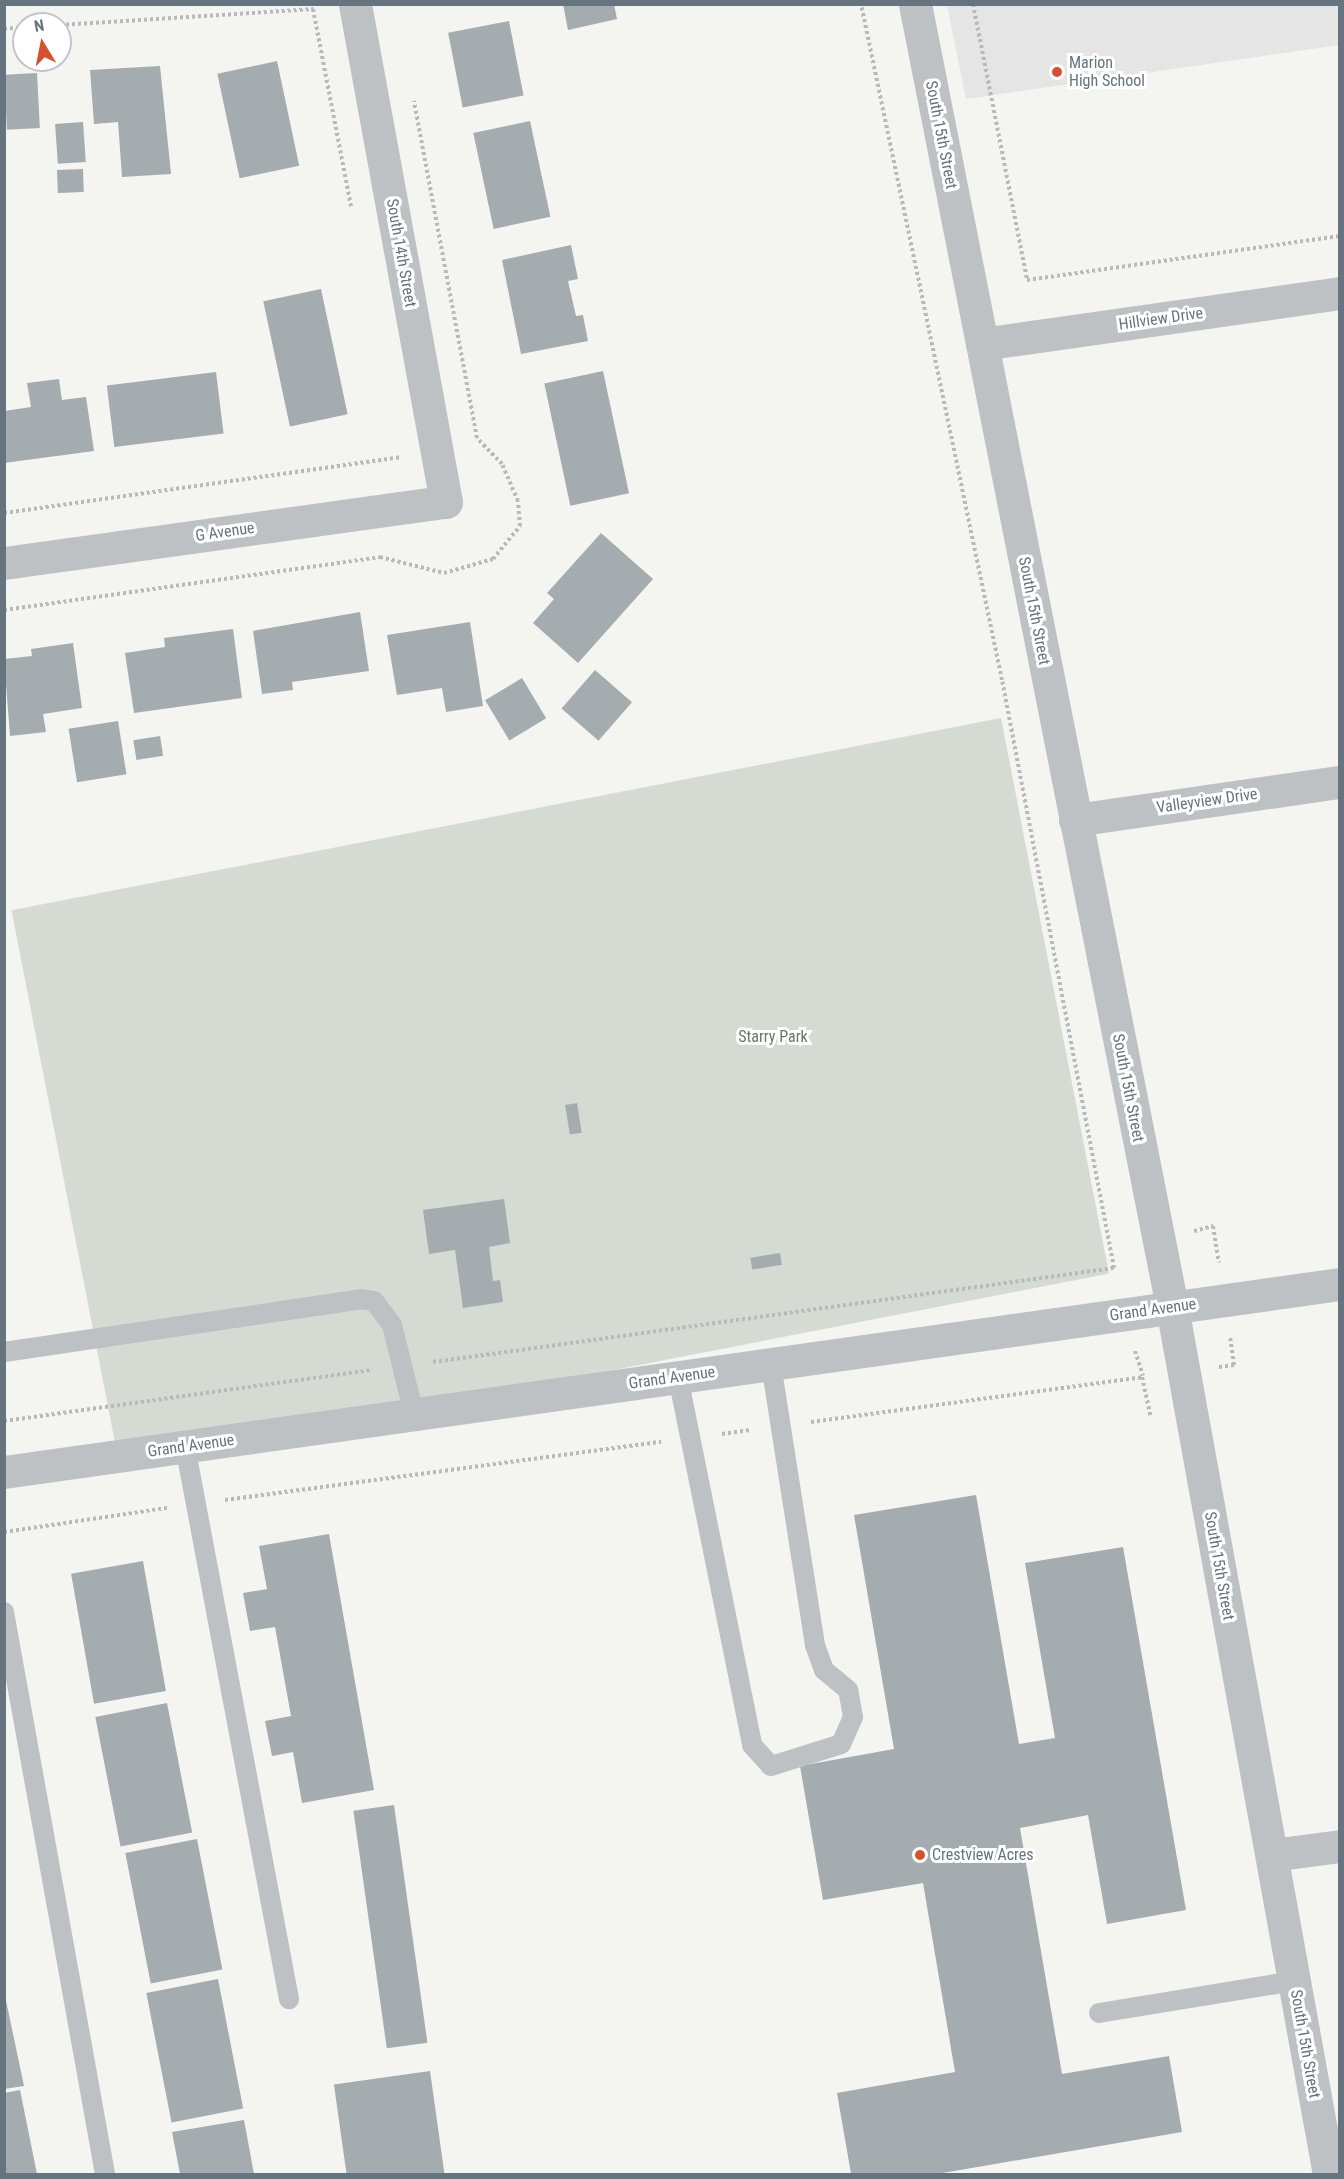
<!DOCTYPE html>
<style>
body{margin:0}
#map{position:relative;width:1344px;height:2179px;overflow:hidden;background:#f4f4f0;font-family:"Roboto Condensed",sans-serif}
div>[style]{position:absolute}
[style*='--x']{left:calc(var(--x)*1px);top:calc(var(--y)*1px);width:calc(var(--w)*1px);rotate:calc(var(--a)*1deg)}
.built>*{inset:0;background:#e4e5e4}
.green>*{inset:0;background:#d5dad2;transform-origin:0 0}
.building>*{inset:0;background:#a4acb0;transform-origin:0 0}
.path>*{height:4px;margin-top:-2px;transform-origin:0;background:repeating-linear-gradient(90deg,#b7babc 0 3px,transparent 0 6px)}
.service>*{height:20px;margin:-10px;padding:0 10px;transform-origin:10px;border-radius:10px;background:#bdc1c4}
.minor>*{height:33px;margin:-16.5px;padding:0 16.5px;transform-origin:16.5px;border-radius:16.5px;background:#bdc1c4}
.dots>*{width:16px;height:16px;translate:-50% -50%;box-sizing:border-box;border:3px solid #fff;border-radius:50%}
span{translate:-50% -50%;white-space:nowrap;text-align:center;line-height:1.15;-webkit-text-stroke:6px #fff;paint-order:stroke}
.poi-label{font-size:16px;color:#65747f}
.left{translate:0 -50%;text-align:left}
.street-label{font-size:16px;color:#65747f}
.park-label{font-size:16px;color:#687763}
.frame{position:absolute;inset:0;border:6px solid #65747f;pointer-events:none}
.north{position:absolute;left:12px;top:12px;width:60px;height:60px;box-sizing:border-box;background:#fff;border:2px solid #c1c7cc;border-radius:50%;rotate:350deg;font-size:16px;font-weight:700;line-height:24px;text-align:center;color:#65747f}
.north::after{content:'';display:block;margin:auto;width:21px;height:27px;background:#d6502e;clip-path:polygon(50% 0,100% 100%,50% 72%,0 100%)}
</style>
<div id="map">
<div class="built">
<div style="clip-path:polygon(947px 5px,1339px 5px,1339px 45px,966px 99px)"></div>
</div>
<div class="green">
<div style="left:1001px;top:718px;width:566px;height:1008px;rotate:79deg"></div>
</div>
<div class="building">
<div style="clip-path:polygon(563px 4px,614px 4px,617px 19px,568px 30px)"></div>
<div style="left:509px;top:21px;width:76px;height:62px;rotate:79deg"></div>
<div style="left:277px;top:61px;width:107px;height:61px;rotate:78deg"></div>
<div style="clip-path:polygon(160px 66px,171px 174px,122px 177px,118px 122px,94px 124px,90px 70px)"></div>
<div style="left:37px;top:73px;width:55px;height:33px;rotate:87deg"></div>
<div style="left:530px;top:121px;width:98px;height:58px;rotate:78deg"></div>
<div style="left:83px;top:122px;width:40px;height:28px;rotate:86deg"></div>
<div style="left:83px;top:169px;width:23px;height:26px;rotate:88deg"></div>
<div style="clip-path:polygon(571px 245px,578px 279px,568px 281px,576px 316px,583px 315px,588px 341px,521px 354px,502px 260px)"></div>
<div style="left:321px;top:289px;width:128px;height:59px;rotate:78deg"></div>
<div style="left:603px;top:371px;width:125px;height:60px;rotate:78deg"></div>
<div style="left:216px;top:372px;width:62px;height:110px;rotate:83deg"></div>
<div style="clip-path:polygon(59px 379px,62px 400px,86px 397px,94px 451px,4px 463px,4px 411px,31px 407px,27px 383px)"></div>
<div style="clip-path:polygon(601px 533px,653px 579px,578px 663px,533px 623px,554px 599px,547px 593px)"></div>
<div style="clip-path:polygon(360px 612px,369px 671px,292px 682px,293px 690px,262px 694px,253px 631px)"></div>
<div style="clip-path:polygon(470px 622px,483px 706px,446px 712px,442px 688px,397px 695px,387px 635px)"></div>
<div style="clip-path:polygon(233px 629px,242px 698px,134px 713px,125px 653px,165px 647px,164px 638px)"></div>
<div style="clip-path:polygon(73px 643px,82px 708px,43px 714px,46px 732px,10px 736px,4px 659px,32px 656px,31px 649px)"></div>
<div style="left:595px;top:670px;width:49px;height:51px;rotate:41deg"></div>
<div style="left:522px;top:678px;width:47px;height:43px;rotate:59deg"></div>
<div style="left:118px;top:721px;width:54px;height:50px;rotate:81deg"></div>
<div style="left:160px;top:736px;width:20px;height:27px;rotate:81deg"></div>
<div style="left:577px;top:1103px;width:30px;height:12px;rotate:81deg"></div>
<div style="clip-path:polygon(504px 1199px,510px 1243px,489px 1247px,493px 1281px,500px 1280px,503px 1302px,463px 1308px,455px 1250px,429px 1254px,423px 1210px)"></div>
<div style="left:780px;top:1253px;width:12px;height:30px;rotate:81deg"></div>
<div style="clip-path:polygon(976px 1495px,1019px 1744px,1055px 1738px,1025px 1563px,1123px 1547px,1186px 1910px,1107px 1924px,1088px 1815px,1020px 1828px,1062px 2074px,1169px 2056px,1182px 2132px,937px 2174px,851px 2174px,837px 2093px,955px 2072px,923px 1883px,823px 1900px,800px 1766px,894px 1749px,854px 1515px)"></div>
<div style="clip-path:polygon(329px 1534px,374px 1790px,302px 1803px,293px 1752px,272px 1756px,265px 1721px,291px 1716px,275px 1627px,250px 1631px,243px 1593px,267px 1589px,259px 1546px)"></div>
<div style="left:143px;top:1561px;width:132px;height:73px;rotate:80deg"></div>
<div style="left:167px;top:1703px;width:132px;height:73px;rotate:79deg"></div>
<div style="left:394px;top:1805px;width:240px;height:41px;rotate:82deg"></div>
<div style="left:197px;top:1839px;width:133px;height:73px;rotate:79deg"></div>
<div style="left:218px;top:1979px;width:132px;height:73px;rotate:79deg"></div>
<div style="clip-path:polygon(4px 1991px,24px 2086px,4px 2089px)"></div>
<div style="left:430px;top:2071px;width:104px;height:97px;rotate:82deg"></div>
<div style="clip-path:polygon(20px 2090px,37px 2174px,4px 2174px,4px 2093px)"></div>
<div style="clip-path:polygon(244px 2120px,254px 2174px,180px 2174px,172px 2132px)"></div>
</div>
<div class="path">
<div style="--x:973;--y:4;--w:281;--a:78.9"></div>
<div style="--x:1027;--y:280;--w:316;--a:-8"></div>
<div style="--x:60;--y:25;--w:254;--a:-3.6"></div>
<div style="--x:313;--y:9;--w:202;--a:79.1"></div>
<div style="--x:4;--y:29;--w:20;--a:-6"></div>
<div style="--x:4;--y:513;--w:400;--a:-8"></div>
<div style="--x:4;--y:610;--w:380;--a:-8"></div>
<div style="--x:380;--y:557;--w:66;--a:14"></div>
<div style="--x:444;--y:573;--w:51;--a:-15.9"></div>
<div style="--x:493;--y:559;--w:43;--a:-50.7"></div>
<div style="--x:520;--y:526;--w:25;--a:-95"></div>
<div style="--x:518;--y:501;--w:40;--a:-113.4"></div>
<div style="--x:502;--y:464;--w:36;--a:-134"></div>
<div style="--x:477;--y:438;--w:343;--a:-100.6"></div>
<div style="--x:1194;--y:1231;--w:20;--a:-15"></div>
<div style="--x:1213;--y:1226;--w:37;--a:81"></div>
<div style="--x:1135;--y:1351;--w:26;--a:72"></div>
<div style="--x:433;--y:1362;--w:687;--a:-7.86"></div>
<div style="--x:1114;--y:1268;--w:599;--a:-100.78"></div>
<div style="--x:1002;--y:680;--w:691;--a:-101.78"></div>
<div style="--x:1219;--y:1367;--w:15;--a:-8"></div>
<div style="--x:1234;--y:1365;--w:28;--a:-98"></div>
<div style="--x:4;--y:1421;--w:372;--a:-7.9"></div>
<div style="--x:811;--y:1422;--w:334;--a:-7.7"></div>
<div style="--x:1142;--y:1377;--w:42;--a:77.6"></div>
<div style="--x:722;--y:1434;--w:28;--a:-8"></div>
<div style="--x:225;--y:1500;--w:440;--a:-7.6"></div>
<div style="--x:4;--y:1532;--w:165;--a:-8.4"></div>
</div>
<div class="service">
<div style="--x:4;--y:1352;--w:361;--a:-8.4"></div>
<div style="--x:361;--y:1299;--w:13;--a:9"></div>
<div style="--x:374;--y:1301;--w:30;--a:53"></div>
<div style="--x:392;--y:1325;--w:92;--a:76.1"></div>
<div style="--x:678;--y:1377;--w:375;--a:78.6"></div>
<div style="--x:752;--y:1745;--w:28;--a:48"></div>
<div style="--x:771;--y:1766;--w:73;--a:-17.4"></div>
<div style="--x:841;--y:1744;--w:30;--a:-66"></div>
<div style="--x:853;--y:1717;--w:27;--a:-100"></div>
<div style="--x:848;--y:1690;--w:31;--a:-140"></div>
<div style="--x:824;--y:1670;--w:27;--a:-110"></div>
<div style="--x:815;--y:1645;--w:284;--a:-98.9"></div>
<div style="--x:185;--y:1446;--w:563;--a:79.35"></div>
<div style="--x:4;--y:1612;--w:571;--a:79.81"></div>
<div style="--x:1099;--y:2013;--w:198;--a:-9.3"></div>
</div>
<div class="minor">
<div style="--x:915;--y:4;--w:1328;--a:78.84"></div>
<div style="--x:1172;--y:1307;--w:881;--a:79.74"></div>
<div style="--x:982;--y:344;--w:362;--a:-8.1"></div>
<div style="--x:4;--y:563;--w:446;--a:-7.9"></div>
<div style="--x:446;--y:502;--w:506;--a:-100.36"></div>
<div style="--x:1075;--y:820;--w:268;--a:-8.2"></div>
<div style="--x:4;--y:1472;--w:1349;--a:-8.01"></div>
<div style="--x:1272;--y:1855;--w:69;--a:-7.5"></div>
</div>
<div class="dots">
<div style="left:1057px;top:72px;background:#d6502e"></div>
<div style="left:920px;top:1855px;background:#d6502e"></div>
</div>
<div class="poi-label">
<span class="left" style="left:1069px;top:72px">Marion<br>High School</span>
<span class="left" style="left:932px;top:1855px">Crestview Acres</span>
</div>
<div class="street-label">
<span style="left:941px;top:135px;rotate:79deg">South 15th Street</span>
<span style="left:401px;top:253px;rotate:80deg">South 14th Street</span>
<span style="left:1161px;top:319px;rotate:-8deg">Hillview Drive</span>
<span style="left:225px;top:532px;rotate:-8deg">G Avenue</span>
<span style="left:1034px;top:611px;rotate:79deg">South 15th Street</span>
<span style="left:1207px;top:801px;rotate:-8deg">Valleyview Drive</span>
<span style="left:1128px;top:1088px;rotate:79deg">South 15th Street</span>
<span style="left:1153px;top:1310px;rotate:-8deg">Grand Avenue</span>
<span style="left:672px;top:1378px;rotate:-8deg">Grand Avenue</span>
<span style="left:191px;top:1446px;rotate:-8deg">Grand Avenue</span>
<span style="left:1219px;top:1566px;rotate:80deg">South 15th Street</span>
<span style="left:1305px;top:2044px;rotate:80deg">South 15th Street</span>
</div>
<div class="park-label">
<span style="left:773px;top:1037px">Starry Park</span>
</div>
<div class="frame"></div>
<div class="north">N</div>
</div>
